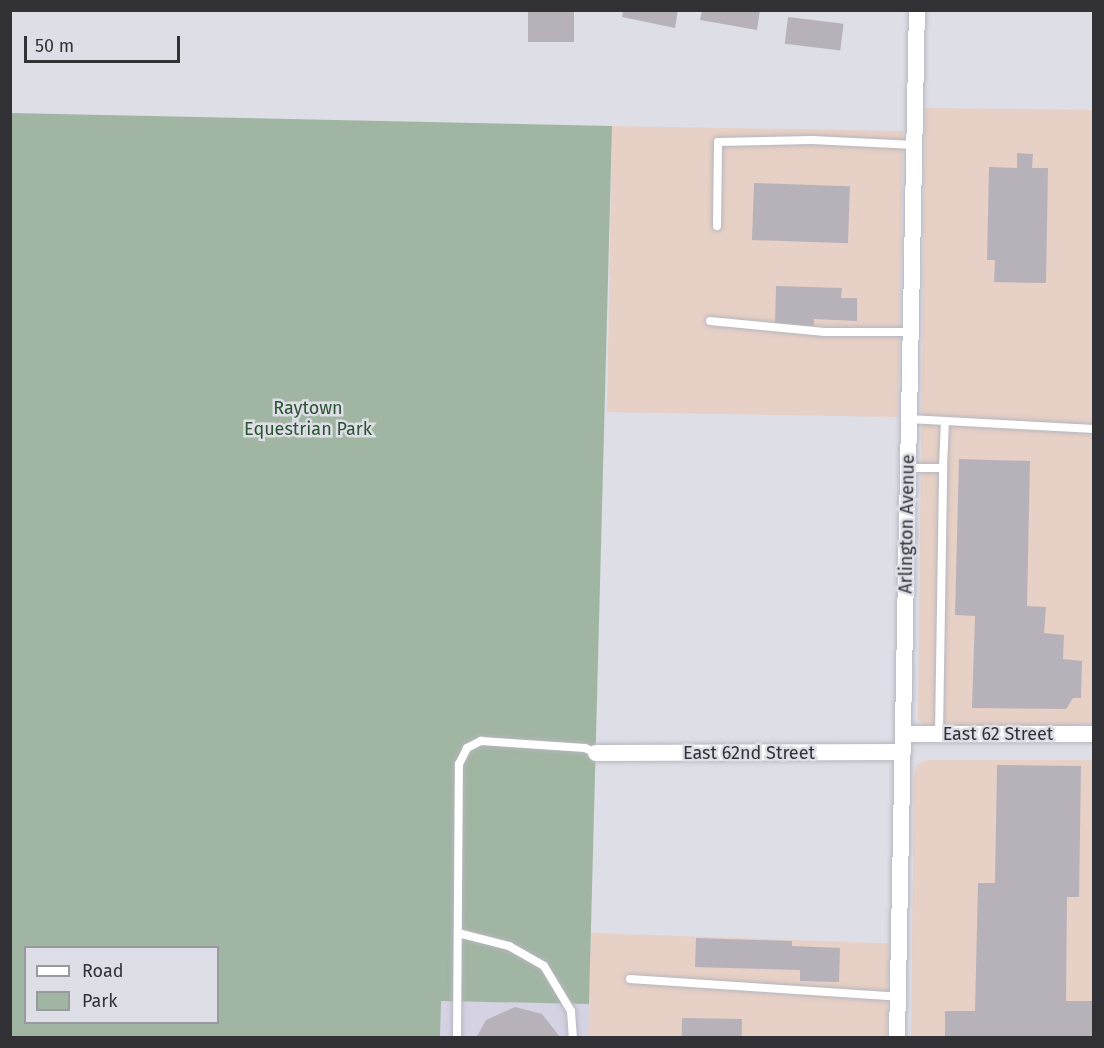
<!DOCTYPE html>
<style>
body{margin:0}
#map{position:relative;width:1104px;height:1048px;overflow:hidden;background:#dedee7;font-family:"Fira Sans",sans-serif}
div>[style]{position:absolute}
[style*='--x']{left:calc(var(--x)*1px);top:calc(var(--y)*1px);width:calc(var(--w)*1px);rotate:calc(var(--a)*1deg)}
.commercial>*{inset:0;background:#e7d0c5;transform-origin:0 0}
.built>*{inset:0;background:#d4d2e3;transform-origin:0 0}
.green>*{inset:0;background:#a1b5a3}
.building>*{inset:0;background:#b7b2ba;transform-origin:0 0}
.roads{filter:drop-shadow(0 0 2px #b6b6bf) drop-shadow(0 0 2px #b6b6bf)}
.lane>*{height:8px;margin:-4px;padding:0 4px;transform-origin:4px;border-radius:4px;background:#fff}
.street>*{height:16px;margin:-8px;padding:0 8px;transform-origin:8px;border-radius:8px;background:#fff}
span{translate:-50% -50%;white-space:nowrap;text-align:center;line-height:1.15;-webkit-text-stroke:5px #dedee7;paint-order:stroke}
.park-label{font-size:18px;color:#2a5530}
.street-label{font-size:18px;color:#323236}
.frame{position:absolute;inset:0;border:12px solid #323236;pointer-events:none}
.legend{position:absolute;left:24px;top:946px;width:195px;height:78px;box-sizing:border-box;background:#dedee7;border:2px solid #9999a0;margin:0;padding:8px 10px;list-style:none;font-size:18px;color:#323236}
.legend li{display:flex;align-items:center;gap:12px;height:30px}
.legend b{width:30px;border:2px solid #9999a0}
.scale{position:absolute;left:24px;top:36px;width:156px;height:27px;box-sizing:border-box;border:3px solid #323236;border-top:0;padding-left:8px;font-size:18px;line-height:21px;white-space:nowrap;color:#323236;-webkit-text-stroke:4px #dedee7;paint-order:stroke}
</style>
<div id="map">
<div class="commercial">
<div style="clip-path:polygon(925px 108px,1093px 110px,1093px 723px,1053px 728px,925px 726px,918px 719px)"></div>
<div style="left:612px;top:126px;width:291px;height:286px;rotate:1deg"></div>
<div style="clip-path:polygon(926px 760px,1093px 760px,1093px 1037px,911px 1038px,914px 774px,917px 765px)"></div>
<div style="left:591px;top:933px;width:299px;height:105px;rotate:2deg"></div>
</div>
<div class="built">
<div style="left:440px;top:1001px;width:149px;height:37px;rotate:1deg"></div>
</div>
<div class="green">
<div style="clip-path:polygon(evenodd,11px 113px,612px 126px,589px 1004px,441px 1001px,440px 1037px,11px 1038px,11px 113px,26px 948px,218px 948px,218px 1022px,26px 1022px,26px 948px)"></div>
</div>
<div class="building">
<div style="left:528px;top:10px;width:46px;height:32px"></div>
<div style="clip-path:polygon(623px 10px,678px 10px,675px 28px,622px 17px)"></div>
<div style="clip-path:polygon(702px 10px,760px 10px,757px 30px,700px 20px)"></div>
<div style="left:788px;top:17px;width:56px;height:27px;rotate:7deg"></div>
<div style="clip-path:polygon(1017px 153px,1033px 154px,1032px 168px,1048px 168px,1046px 283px,994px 282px,995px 260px,987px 260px,989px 167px,1017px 168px)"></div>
<div style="left:754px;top:183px;width:96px;height:57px;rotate:2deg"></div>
<div style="clip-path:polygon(776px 286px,842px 288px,841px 298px,857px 298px,857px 321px,814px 319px,814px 326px,775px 324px)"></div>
<div style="clip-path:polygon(959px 459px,1030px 461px,1027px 606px,1046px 607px,1044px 633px,1064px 635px,1063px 659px,1082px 661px,1081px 698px,1073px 698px,1066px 709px,972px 708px,975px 616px,955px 615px)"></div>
<div style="clip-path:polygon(997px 765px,1081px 766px,1079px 897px,1067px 897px,1066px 1001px,1094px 1001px,1094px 1038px,945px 1038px,945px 1011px,975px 1011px,978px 883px,995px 883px)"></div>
<div style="clip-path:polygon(696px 938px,792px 941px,792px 946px,840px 948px,839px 982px,800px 981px,800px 970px,695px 967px)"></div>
<div style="clip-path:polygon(515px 1007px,542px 1014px,561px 1038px,476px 1038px,486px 1020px)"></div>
<div style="left:682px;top:1018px;width:60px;height:20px;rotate:1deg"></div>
</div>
<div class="roads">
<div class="lane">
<div style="--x:717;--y:226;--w:84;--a:-89.3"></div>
<div style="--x:718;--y:142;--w:94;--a:-1.2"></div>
<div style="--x:812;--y:140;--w:103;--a:2.8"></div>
<div style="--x:710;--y:321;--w:115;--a:5.5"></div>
<div style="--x:824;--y:332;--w:87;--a:0"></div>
<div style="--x:909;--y:419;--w:185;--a:3.1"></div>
<div style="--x:908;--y:468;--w:35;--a:0"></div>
<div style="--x:943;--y:468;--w:47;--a:-87.6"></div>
<div style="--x:939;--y:734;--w:266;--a:-89.1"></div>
<div style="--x:458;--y:933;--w:53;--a:14.3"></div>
<div style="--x:509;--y:946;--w:40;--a:29.7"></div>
<div style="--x:544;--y:966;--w:52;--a:59"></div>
<div style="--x:571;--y:1011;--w:27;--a:86"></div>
<div style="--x:630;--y:979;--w:269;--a:3.8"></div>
<div style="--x:457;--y:1038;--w:274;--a:-89.6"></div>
<div style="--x:459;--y:764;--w:18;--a:-63"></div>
<div style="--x:467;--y:748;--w:16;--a:-27"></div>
<div style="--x:481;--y:741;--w:104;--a:3.9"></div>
<div style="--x:585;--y:748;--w:12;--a:24"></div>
</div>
<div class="street">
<div style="--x:903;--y:734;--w:191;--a:0"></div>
<div style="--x:596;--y:753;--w:307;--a:-0.2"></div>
<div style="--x:897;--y:1038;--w:1028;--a:-88.89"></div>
</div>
</div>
<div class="park-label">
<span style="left:308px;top:419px">Raytown<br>Equestrian Park</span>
</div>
<div class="street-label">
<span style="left:907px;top:524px;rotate:-89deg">Arlington Avenue</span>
<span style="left:998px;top:734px">East 62 Street</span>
<span style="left:749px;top:753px">East 62nd Street</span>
</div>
<div class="frame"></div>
<ul class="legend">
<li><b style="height:8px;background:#fff"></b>Road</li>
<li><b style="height:16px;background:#a1b5a3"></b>Park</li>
</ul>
<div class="scale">50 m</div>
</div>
